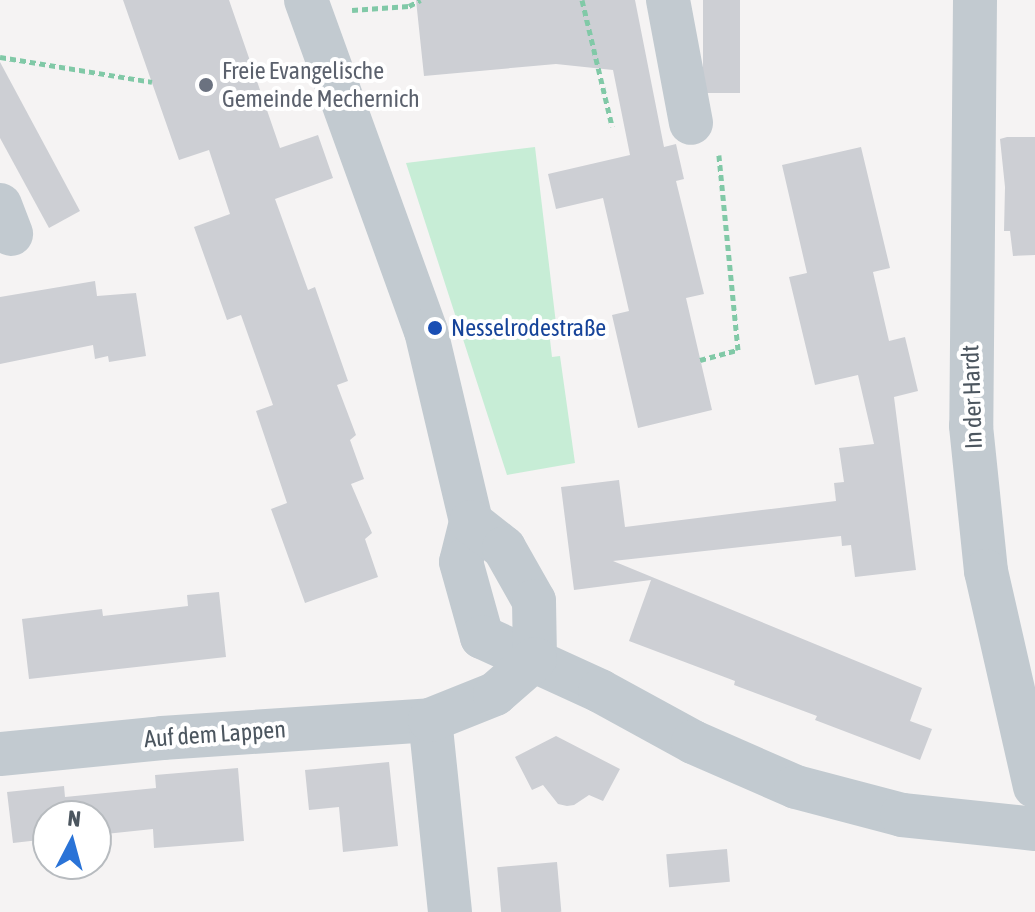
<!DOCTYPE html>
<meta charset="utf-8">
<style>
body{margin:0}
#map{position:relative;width:1035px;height:912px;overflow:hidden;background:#f5f3f3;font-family:"Asap Condensed",sans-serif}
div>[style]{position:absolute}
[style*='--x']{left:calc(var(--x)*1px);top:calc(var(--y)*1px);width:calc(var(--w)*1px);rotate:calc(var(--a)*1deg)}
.green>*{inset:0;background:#c7edd6}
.building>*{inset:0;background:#cdcfd4;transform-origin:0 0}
.path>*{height:5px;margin-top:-2.5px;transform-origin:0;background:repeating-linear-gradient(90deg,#81c9a7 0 6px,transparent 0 10px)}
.minor>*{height:44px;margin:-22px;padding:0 22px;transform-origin:22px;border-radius:22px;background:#c2cad0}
.dots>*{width:22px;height:22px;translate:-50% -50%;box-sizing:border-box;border:4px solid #fff;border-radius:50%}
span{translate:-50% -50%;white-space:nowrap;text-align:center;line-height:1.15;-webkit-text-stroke:8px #fff;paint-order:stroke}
.worship-label{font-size:24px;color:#5b616d}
.left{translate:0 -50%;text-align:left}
.transit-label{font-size:24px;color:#164399}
.street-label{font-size:24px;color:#4c565f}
.north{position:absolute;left:32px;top:800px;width:80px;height:80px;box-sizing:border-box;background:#fff;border:2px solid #b7bbbf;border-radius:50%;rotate:6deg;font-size:22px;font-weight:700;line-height:32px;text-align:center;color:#4c565f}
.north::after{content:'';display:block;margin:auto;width:28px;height:36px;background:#2a73d7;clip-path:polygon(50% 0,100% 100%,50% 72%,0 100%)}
</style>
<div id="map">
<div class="green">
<div style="clip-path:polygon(535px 147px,557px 332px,549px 331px,552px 357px,560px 356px,575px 463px,507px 475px,406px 163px)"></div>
</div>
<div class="building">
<div style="clip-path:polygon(123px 0,229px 0,280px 148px,318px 135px,333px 178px,275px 199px,308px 290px,315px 287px,348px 381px,337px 385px,356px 435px,350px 440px,364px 479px,351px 484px,372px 533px,365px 539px,378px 577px,305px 603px,271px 509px,287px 503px,256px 411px,273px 405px,241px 315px,227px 320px,194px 227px,230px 214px,209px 150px,179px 160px)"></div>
<div style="clip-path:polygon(416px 0,635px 0,664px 147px,676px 144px,684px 179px,676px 181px,704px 294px,686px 298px,712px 410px,638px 428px,612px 315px,629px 311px,603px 198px,556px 209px,548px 174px,630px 155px,613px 70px,556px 64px,424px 76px)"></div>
<div style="left:703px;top:0;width:37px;height:93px"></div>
<div style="clip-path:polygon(0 62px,80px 211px,49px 228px,0 138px)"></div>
<div style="clip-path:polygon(1007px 137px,1035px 137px,1035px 255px,1013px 256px,1010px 231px,1004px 231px,1005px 187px,1000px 139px)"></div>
<div style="clip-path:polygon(861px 147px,890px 268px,873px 272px,889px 341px,905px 337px,918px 391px,894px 397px,916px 570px,855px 577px,851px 545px,842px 546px,841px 536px,613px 561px,922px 688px,910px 721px,932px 729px,920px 760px,815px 720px,817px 716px,734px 685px,735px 681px,629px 641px,651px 580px,574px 590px,561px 487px,619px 480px,625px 527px,836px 501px,834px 483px,844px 482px,839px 448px,874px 444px,858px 375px,815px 385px,789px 277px,807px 273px,782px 165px)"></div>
<div style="clip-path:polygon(95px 281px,97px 296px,136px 293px,146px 356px,109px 362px,108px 356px,95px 359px,93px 345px,0 364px,0 297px)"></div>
<div style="clip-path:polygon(219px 592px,226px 657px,29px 679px,22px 619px,102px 609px,103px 616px,188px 606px,187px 595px)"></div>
<div style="clip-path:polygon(556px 736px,620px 769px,603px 801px,589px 795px,574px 805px,567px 806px,558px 804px,543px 785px,532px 790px,515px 757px)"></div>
<div style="clip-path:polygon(389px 762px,398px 846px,343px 852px,339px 807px,309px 810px,305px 770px)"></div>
<div style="clip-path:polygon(238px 768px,244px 841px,154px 848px,153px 829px,96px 835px,96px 816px,48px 816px,48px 839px,13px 843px,7px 792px,64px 786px,65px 797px,156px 788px,155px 775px)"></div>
<div style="left:727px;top:849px;width:33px;height:61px;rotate:85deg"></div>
<div style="left:557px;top:862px;width:50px;height:60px;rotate:85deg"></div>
</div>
<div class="path">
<div style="--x:582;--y:0;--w:130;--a:76.6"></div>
<div style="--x:352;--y:10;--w:57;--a:-4"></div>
<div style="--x:409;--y:6;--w:13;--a:-27"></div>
<div style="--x:0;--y:57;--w:154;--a:9.3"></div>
<div style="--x:700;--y:360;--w:39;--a:-15"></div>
<div style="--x:738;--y:350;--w:196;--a:-95.6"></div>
</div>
<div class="minor">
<div style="--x:306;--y:0;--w:352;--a:70.1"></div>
<div style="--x:426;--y:331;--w:196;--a:76.7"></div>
<div style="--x:471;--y:522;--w:41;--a:104"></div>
<div style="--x:461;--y:562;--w:78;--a:74.4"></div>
<div style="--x:482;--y:637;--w:130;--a:24.6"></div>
<div style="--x:600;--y:691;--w:106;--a:28.7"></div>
<div style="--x:693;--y:742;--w:112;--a:23.6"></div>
<div style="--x:796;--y:787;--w:110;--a:14.8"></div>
<div style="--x:902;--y:815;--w:134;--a:6"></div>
<div style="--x:668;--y:0;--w:125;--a:79.4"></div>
<div style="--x:975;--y:0;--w:426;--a:90.5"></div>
<div style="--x:971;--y:426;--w:146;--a:84.1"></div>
<div style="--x:986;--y:571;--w:221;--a:77.2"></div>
<div style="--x:0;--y:205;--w:31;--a:69"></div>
<div style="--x:471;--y:522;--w:42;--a:38.2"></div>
<div style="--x:504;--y:548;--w:61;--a:60.5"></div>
<div style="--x:534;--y:601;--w:58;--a:89"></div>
<div style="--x:0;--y:754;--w:163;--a:-5.6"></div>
<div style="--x:162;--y:738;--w:269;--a:-3.8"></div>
<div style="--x:450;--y:912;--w:193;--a:-95.9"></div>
<div style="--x:430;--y:720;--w:70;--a:-21.8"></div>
<div style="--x:495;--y:694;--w:53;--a:-41.2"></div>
</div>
<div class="dots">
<div style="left:206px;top:85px;background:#6b7280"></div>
<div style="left:435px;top:328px;background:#1a4fb4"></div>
</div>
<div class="worship-label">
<span class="left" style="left:222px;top:85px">Freie Evangelische<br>Gemeinde Mechernich</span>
</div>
<div class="transit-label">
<span class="left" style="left:451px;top:328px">Nesselrodestraße</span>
</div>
<div class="street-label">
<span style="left:972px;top:397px;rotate:-92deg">In der Hardt</span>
<span style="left:215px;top:734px;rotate:-4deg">Auf dem Lappen</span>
</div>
<div class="north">N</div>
</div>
